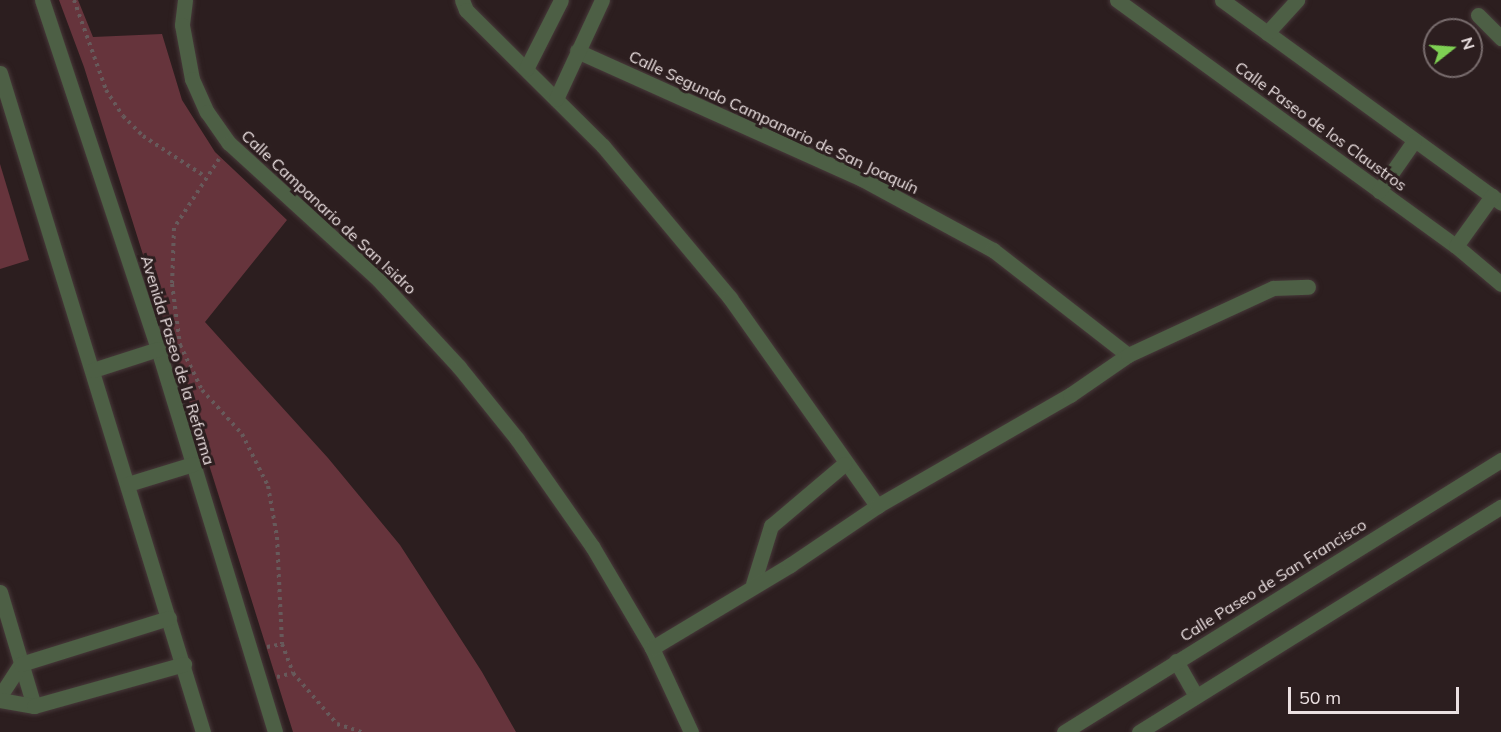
<!DOCTYPE html>
<meta charset="utf-8">
<style>
body{margin:0}
#map{position:relative;width:1501px;height:732px;overflow:hidden;background:#2c1e1f;font-family:Mulish,sans-serif}
div>[style]{position:absolute}
[style*='--x']{left:calc(var(--x)*1px);top:calc(var(--y)*1px);width:calc(var(--w)*1px);rotate:calc(var(--a)*1deg)}
.green>*{inset:0;background:#66343c}
.path>*{height:4px;margin-top:-2px;transform-origin:0;background:repeating-linear-gradient(90deg,#675a5b 0 3px,transparent 0 7.5px)}
.roads{filter:drop-shadow(0 0 2px #47393a) drop-shadow(0 0 2px #47393a)}
.minor>*{height:15px;margin:-7.5px;padding:0 7.5px;transform-origin:7.5px;border-radius:7.5px;background:#4d5f45}
span{translate:-50% -50%;white-space:nowrap;text-align:center;line-height:1.15;-webkit-text-stroke:6px #2c1e1f;paint-order:stroke}
.street-label{font-size:16px;color:#ebe0e1}
.north{position:absolute;left:1423px;top:18px;width:60px;height:60px;box-sizing:border-box;background:#2c1e1f;border:2px solid #786c6d;border-radius:50%;rotate:73deg;font-size:16px;font-weight:700;line-height:24px;text-align:center;color:#ebe0e1}
.north::after{content:'';display:block;margin:auto;width:21px;height:27px;background:#7ed053;clip-path:polygon(50% 0,100% 100%,50% 72%,0 100%)}
.scale{position:absolute;left:1288px;top:687px;width:171px;height:27px;box-sizing:border-box;border:3px solid #ebe0e1;border-top:0;padding-left:8px;font-size:18px;line-height:21px;white-space:nowrap;color:#ebe0e1;-webkit-text-stroke:4px #2c1e1f;paint-order:stroke}
</style>
<div id="map">
<div class="green">
<div style="clip-path:polygon(59px 0,78px 0,93px 37px,162px 34px,182px 100px,215px 152px,287px 220px,205px 322px,328px 458px,400px 545px,482px 672px,516px 732px,293px 732px,84px 67px)"></div>
<div style="clip-path:polygon(0 164px,29px 260px,0 269px)"></div>
</div>
<div class="path">
<div style="--x:74;--y:0;--w:96;--a:70.4"></div>
<div style="--x:106;--y:90;--w:31;--a:57"></div>
<div style="--x:123;--y:116;--w:28;--a:45"></div>
<div style="--x:143;--y:136;--w:75;--a:33.1"></div>
<div style="--x:219;--y:159;--w:82;--a:123.1"></div>
<div style="--x:174;--y:228;--w:56;--a:92"></div>
<div style="--x:172;--y:284;--w:62;--a:82.5"></div>
<div style="--x:180;--y:345;--w:50;--a:63.9"></div>
<div style="--x:202;--y:390;--w:59;--a:47.7"></div>
<div style="--x:242;--y:434;--w:58;--a:63.4"></div>
<div style="--x:268;--y:486;--w:52;--a:80"></div>
<div style="--x:277;--y:537;--w:107;--a:87.3"></div>
<div style="--x:267;--y:647;--w:15;--a:-11"></div>
<div style="--x:282;--y:644;--w:31;--a:69"></div>
<div style="--x:293;--y:673;--w:67;--a:49.2"></div>
<div style="--x:337;--y:724;--w:26;--a:18"></div>
<div style="--x:277;--y:677;--w:16;--a:-14"></div>
</div>
<div class="roads">
<div class="minor">
<div style="--x:42;--y:0;--w:368;--a:71.6"></div>
<div style="--x:158;--y:349;--w:400;--a:73"></div>
<div style="--x:185;--y:0;--w:25;--a:97"></div>
<div style="--x:182;--y:25;--w:55;--a:79.5"></div>
<div style="--x:192;--y:79;--w:36;--a:66"></div>
<div style="--x:207;--y:112;--w:38;--a:55"></div>
<div style="--x:229;--y:143;--w:199;--a:42.4"></div>
<div style="--x:376;--y:277;--w:122;--a:47.3"></div>
<div style="--x:459;--y:367;--w:92;--a:51.1"></div>
<div style="--x:517;--y:439;--w:131;--a:55"></div>
<div style="--x:592;--y:546;--w:118;--a:59.5"></div>
<div style="--x:652;--y:648;--w:93;--a:65.1"></div>
<div style="--x:462;--y:0;--w:11;--a:68"></div>
<div style="--x:466;--y:10;--w:193;--a:44.8"></div>
<div style="--x:603;--y:146;--w:198;--a:50.1"></div>
<div style="--x:730;--y:298;--w:255;--a:54.7"></div>
<div style="--x:1117;--y:0;--w:419;--a:36"></div>
<div style="--x:1456;--y:246;--w:59;--a:40.2"></div>
<div style="--x:1222;--y:0;--w:345;--a:36"></div>
<div style="--x:1478;--y:15;--w:33;--a:45"></div>
<div style="--x:1267;--y:33;--w:45;--a:-47.7"></div>
<div style="--x:577;--y:51;--w:312;--a:24.2"></div>
<div style="--x:862;--y:179;--w:149;--a:28.5"></div>
<div style="--x:993;--y:250;--w:171;--a:37.9"></div>
<div style="--x:526;--y:69;--w:77;--a:-63.1"></div>
<div style="--x:0;--y:73;--w:690;--a:72.88"></div>
<div style="--x:556;--y:99;--w:109;--a:-65.1"></div>
<div style="--x:1379;--y:191;--w:61;--a:-55"></div>
<div style="--x:1456;--y:246;--w:62;--a:-54.2"></div>
<div style="--x:93;--y:370;--w:68;--a:-17.9"></div>
<div style="--x:128;--y:484;--w:68;--a:-17.1"></div>
<div style="--x:753;--y:584;--w:61;--a:-72.8"></div>
<div style="--x:771;--y:526;--w:96;--a:-40.3"></div>
<div style="--x:0;--y:592;--w:119;--a:73.4"></div>
<div style="--x:652;--y:648;--w:161;--a:-31"></div>
<div style="--x:790;--y:565;--w:105;--a:-34.1"></div>
<div style="--x:877;--y:506;--w:223;--a:-29.9"></div>
<div style="--x:1070;--y:395;--w:70;--a:-34.6"></div>
<div style="--x:1128;--y:355;--w:160;--a:-24.8"></div>
<div style="--x:1273;--y:288;--w:35;--a:-2"></div>
<div style="--x:1176;--y:661;--w:40;--a:60.3"></div>
<div style="--x:0;--y:696;--w:38;--a:-57"></div>
<div style="--x:21;--y:664;--w:155;--a:-17.3"></div>
<div style="--x:0;--y:700;--w:35;--a:10"></div>
<div style="--x:34;--y:706;--w:156;--a:-15.6"></div>
<div style="--x:1064;--y:732;--w:515;--a:-31.9"></div>
<div style="--x:1139;--y:732;--w:426;--a:-31.9"></div>
</div>
</div>
<div class="street-label">
<span style="left:774px;top:122px;rotate:25deg">Calle Segundo Campanario de San Joaquín</span>
<span style="left:1321px;top:126px;rotate:36deg">Calle Paseo de los Claustros</span>
<span style="left:329px;top:212px;rotate:43deg">Calle Campanario de San Isidro</span>
<span style="left:178px;top:360px;rotate:73deg">Avenida Paseo de la Reforma</span>
<span style="left:1273px;top:580px;rotate:-32deg">Calle Paseo de San Francisco</span>
</div>
<div class="north">N</div>
<div class="scale">50 m</div>
</div>
